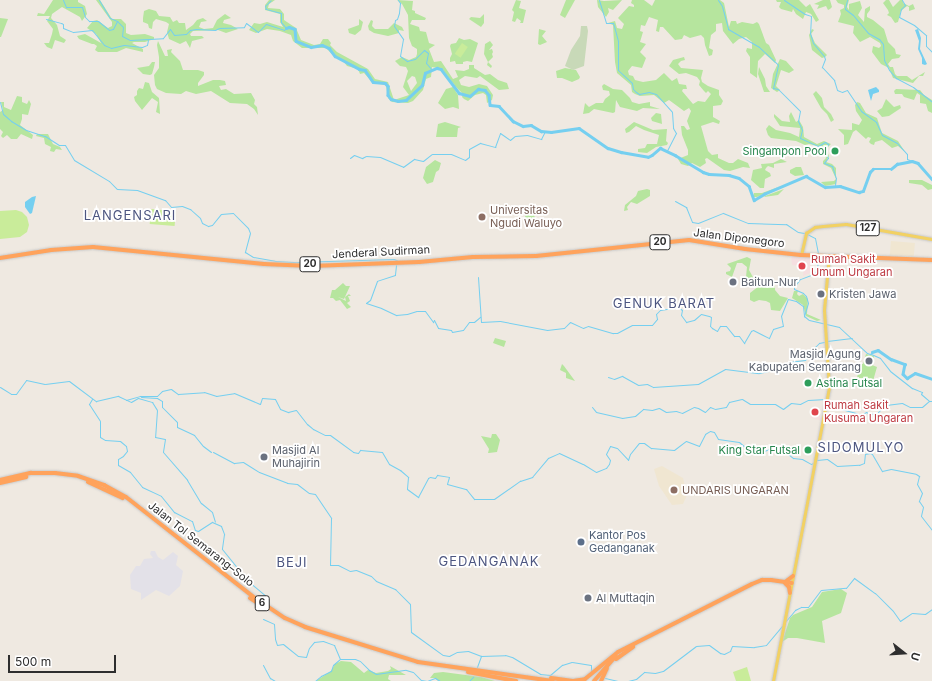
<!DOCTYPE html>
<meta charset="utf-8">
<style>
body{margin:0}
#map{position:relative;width:932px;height:681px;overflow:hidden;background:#efe9e1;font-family:Inter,sans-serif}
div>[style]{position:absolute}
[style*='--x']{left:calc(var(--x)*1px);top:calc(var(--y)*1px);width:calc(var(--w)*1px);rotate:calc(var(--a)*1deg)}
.industrial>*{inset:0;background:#e3e1e8}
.education>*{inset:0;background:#f0e6d1;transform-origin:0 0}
.medical>*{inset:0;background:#f5dfe0}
.green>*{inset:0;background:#b6e59e}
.cemetery>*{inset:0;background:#c8d9b8}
.pitch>*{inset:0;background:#c9ec9a;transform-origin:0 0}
.water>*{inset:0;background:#75cff0}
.stream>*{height:1px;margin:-0.5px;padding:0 0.5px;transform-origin:0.5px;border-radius:0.5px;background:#75cff0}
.river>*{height:2.5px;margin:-1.25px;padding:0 1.25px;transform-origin:1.25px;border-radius:1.25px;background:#75cff0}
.roads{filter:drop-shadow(0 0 1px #c9c9c9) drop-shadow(0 0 1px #c9c9c9)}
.major>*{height:3px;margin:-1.5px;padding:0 1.5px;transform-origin:1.5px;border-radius:1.5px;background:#f2d163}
.highway>*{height:4px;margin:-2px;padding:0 2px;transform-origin:2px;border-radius:2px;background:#ffa35c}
.dots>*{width:11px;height:11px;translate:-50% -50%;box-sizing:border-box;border:2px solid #fff;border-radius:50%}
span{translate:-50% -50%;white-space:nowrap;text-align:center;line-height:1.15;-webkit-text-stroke:3.5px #fff;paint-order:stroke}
.shield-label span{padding:1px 3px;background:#fff;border:1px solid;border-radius:3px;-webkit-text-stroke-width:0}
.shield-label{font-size:10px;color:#2e2e2e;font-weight:700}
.leisure-label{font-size:11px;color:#27864d}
.right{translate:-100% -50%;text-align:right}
.left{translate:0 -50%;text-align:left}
.education-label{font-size:11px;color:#785e54}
.street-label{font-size:11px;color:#2e2e2e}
.health-label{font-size:11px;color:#be3a42}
.worship-label{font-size:11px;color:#5b616d}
.service-label{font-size:11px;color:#4e5e75}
.quarter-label{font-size:13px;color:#4d5680;letter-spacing:1px}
.north{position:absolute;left:884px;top:633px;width:40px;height:40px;-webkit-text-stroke:3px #fff;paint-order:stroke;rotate:107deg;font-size:11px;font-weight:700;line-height:16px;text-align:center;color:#2e2e2e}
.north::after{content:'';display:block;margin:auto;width:14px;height:18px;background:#2e2e2e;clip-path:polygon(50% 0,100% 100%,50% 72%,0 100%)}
.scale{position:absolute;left:8px;top:655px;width:108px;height:18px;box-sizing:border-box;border:2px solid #2e2e2e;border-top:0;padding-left:5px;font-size:12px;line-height:14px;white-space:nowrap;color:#2e2e2e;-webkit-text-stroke:3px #fff;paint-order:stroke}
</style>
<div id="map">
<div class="industrial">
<div style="clip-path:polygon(151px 551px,155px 551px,158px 557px,163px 560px,173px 552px,178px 556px,176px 565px,183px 571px,180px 586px,169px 596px,156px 590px,141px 600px,141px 593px,131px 589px,130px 575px,136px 566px,140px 566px,144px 559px,153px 558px,150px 554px)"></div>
</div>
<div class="education">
<div style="left:891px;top:241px;width:24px;height:15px;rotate:5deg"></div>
<div style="clip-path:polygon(662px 466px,683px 478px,687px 495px,683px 504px,672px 505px,659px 486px,654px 469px)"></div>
</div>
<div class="medical">
<div style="clip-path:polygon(791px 256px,810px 257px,810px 261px,812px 261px,810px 273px,803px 276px,804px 266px,792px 265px)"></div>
<div style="clip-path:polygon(812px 407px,818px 407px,818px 414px,820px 414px,820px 417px,824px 418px,823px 421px,811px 418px)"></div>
</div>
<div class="green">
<div style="clip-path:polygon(53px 0,78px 0,78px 2px,85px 6px,87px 14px,82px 21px,80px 17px,62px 7px,52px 14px,51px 18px,57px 25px,60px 36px,66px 40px,64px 43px,55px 40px,52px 49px,47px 47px,44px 43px,49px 43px,52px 34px,53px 29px,47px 21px,50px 16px,37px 16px,38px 13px,44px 14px)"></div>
<div style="clip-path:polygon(96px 0,100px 0,112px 19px,121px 19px,126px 24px,126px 33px,131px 35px,145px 34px,154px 37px,154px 39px,145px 42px,134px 42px,132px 43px,143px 49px,143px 52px,126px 48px,117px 52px,98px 52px,95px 50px,97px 46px,94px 44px,92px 44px,79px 39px,77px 36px,85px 34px,101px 43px,96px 34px,87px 28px,93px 21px,97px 20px,108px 28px,112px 26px,112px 22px)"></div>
<div style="clip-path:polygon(evenodd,269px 0,275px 0,269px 4px,268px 8px,280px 9px,284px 14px,284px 20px,296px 28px,301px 40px,314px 45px,320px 44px,323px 39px,328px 39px,331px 43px,330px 45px,337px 52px,368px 69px,375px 79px,388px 82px,394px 100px,409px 95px,403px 87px,408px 71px,406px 67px,400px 66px,395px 61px,402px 57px,409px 60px,416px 57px,417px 54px,417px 49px,412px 46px,409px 38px,408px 15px,402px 4px,397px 0,413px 1px,412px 10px,415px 11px,415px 13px,426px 18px,425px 20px,412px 20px,410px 24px,419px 27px,420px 31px,426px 32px,429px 43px,435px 45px,429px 49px,434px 62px,441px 61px,453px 79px,458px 77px,455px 70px,464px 71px,469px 69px,469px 65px,474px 65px,474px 68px,485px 75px,490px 74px,498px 80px,507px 83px,509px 89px,499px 90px,480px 76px,477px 78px,465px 76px,459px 80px,461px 85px,469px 87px,479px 84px,487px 86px,493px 95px,492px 100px,487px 103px,486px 95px,483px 93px,475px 95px,468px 101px,464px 99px,462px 97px,463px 94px,456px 87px,442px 69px,432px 67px,431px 77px,426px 79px,423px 90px,413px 101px,408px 103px,392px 102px,388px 98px,386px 85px,373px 83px,364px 73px,360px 74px,358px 69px,347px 66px,344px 62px,335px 57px,326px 48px,302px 48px,293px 41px,291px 35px,280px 31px,267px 29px,256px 33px,249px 30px,254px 23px,260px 24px,267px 22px,283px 27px,280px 22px,280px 14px,265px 10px,265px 5px,269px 0,412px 76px,415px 77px,417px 83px,411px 91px,407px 81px,412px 76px)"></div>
<div style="clip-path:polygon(516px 0,521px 1px,519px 8px,526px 10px,523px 23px,520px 23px,521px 21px,517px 18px,515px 22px,512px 21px,514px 12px,512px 10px)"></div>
<div style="clip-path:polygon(566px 0,575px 0,565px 18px,560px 15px)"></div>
<div style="clip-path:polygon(597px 0,604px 1px,622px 0,613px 10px,608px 8px,609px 12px,606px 17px,598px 7px)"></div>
<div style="clip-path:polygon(632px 0,644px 0,652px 6px,655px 0,720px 0,724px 3px,729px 27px,731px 21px,736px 21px,737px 24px,742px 22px,753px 24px,757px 22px,759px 24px,766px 43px,769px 45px,776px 60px,775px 63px,765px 54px,758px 61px,757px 78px,750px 73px,750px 57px,746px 51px,747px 48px,752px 49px,752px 42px,746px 37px,739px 39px,733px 44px,723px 31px,722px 23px,716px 24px,716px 31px,711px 35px,709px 48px,713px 50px,712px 55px,709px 56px,705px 45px,704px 38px,701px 35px,690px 38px,684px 35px,682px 39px,675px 40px,663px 27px,660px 27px,659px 32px,656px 31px,658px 20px,649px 17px,645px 26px,641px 25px,640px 31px,643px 32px,640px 42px,646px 44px,640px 52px,646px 58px,642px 68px,632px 66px,628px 71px,629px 75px,633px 76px,635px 80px,643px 82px,656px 80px,664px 73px,672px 81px,677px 78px,679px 84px,686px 85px,687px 89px,683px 89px,682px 91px,693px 104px,698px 101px,705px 102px,711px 94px,708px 91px,706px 93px,704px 91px,699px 85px,700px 81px,697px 77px,686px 73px,679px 74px,669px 66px,673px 60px,684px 57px,685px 60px,681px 61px,678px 64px,681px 68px,703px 70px,701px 78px,702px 82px,708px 86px,719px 90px,719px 95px,723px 101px,721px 105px,713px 106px,713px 117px,720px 121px,719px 124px,713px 122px,701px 126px,708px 151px,712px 155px,718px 154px,718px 158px,729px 163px,733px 163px,738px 159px,748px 163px,750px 168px,743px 167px,730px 171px,724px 170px,707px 158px,705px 159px,706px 163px,700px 167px,692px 163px,688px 166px,681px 164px,678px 159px,688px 155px,688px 150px,682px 135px,681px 126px,684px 126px,687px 130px,690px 129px,687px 121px,691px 111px,689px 108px,684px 111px,669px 100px,664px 103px,654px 95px,640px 96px,635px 94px,632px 92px,631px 85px,617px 73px,615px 62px,613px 25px,608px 23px,615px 21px,617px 28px,622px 29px,624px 24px,618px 18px,629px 6px,634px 7px,634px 5px,631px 3px)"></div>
<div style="clip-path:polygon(776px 0,799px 0,806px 7px,810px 4px,819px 20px,816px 22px,811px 14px,806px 12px,803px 19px,796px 14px,793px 9px,792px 12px,781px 9px,779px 7px,781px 2px,777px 2px)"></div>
<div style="clip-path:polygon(823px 0,830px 0,832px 7px,830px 9px,828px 10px,826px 6px,817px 9px,819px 5px,814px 4px)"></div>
<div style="clip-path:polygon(836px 0,849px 0,847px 7px,849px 10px,849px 4px,860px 1px,862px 8px,858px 15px,864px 22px,865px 9px,870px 6px,870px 10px,867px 14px,867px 17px,873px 20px,884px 29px,888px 42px,895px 49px,896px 54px,901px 55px,899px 58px,892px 59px,888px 64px,890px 67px,893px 67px,895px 74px,897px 76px,907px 76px,912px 80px,925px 72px,923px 76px,919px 76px,913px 83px,893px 78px,889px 68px,881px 64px,872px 52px,873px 46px,879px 48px,881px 46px,880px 43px,870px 37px,860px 42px,853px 33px,854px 26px,838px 22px,841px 14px,840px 10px,844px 8px,844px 5px,838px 3px)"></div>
<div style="clip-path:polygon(886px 0,889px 0,893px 7px,900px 0,903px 0,903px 3px,909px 6px,913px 4px,915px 9px,909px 11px,909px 7px,907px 6px,901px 11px,898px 22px,895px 23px,891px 17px,887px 15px,889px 13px,888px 10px,883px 3px)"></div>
<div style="clip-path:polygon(149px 9px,156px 11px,159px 16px,170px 17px,173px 22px,177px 20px,179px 23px,185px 23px,186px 30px,193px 25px,197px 20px,203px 18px,207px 21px,201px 22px,199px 27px,204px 29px,213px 28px,217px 20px,225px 14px,231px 18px,224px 20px,223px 23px,231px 25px,238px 29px,226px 33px,218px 30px,193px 31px,190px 34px,191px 36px,202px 36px,204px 38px,192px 41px,190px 48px,186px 41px,180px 44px,169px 39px,167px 32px,169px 24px,166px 22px,156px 19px,153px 22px,152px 29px,149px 28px,148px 24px,143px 22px,143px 18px,144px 11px)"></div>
<div style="clip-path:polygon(484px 14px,484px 23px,481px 27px,469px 19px,471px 17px,480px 18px)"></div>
<div style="clip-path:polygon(0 18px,8px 19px,1px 37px,0 37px)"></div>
<div style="clip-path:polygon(359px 19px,363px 22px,361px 30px,355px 35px,349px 33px,348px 29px,359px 25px)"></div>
<div style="clip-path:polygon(371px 20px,373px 21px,372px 26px,375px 29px,388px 29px,394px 23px,402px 27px,404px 31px,399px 30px,399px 33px,388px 36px,374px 33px,369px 30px,368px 26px)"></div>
<div style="clip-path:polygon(539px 29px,546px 31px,542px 36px,547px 42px,540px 45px,538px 44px)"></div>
<div style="clip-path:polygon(812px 29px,814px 30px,811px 34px,815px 43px,827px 55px,825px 57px,822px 58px,812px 50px,809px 35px)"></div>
<div style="clip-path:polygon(459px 38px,464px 40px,470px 39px,478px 43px,472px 62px,467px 61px,463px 62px,463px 64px,456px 64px,455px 61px,450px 62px,450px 58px,452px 54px,450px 46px,451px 44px,456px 43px)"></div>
<div style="clip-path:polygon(158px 41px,165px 56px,168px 56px,167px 50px,172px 49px,171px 52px,180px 61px,183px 70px,198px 70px,204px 72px,204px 75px,198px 83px,198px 86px,213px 80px,220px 80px,225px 81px,226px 85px,219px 86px,221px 90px,226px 89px,234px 94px,251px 93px,255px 100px,254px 104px,257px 107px,258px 115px,254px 109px,247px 104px,230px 103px,211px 91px,196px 94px,186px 91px,181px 94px,166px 93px,157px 89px,155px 85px,154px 75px,159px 68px,159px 57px,157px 45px)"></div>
<div style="clip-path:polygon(490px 41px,493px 45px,489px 50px,492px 49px,493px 52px,492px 54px,493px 57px,488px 62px,492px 66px,491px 68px,487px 65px,488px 62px,484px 54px,485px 44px)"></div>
<div style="clip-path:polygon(780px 59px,786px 61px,794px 70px,789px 73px,781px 70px,776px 86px,780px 90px,777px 92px,771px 88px,773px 74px)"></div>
<div style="clip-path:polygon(152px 62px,155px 62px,154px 67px,152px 74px,150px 75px,143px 74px,137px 68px,149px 66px)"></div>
<div style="clip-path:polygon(759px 67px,765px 79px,766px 86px,770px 92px,764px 92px,758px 74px)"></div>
<div style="clip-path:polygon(565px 68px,576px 70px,580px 77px,579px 79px,572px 82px,562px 78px,557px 78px,556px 71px)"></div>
<div style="clip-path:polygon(145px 82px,149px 83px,152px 92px,159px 98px,160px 114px,156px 112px,158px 102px,152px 98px,142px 110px,135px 101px,134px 97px,137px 95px,137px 91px,139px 88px,143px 89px)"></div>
<div style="clip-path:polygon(604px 84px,613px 89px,622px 90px,630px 98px,632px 102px,639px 104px,650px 102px,650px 106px,660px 109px,643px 108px,637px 111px,620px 107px,616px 100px,615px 112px,613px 113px,594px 109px,589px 113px,583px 114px,585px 103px,589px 107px,596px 103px,603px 103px,605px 99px,610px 95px,609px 91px,603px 90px,602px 86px)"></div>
<div style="clip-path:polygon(453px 87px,458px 95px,459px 109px,453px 107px,445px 109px,438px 103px,446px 89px)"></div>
<div style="clip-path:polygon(896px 89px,920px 90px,924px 95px,932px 100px,932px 113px,928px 111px,926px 104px,920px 103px,920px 95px,917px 93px,914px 100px,904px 97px,902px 94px,895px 94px,894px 91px)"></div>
<div style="clip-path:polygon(816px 91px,822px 98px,824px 107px,831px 114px,834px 120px,831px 122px,827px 114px,821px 108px,813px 94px)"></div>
<div style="clip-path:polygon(17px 96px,22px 97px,22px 102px,27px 104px,29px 100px,31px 104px,28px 115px,22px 114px,22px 119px,20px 125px,33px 135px,32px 139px,21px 134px,17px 139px,11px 139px,7px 135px,3px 138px,1px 136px,3px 132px,0 129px,0 112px,3px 110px,1px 102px,4px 102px,4px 107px,11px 110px)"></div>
<div style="clip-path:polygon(886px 99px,894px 107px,900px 105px,901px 108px,889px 116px,882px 117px,877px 111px,882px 108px)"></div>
<div style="clip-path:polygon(857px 102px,860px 103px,866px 113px,877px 118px,882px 133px,898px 141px,905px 152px,898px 146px,892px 148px,882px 140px,875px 142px,874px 145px,871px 144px,869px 142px,871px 138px,868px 137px,866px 139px,856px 130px,853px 132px,848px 144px,844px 145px,844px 135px,838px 129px,852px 130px,852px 123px,859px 125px,862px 120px,856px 111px,855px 105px)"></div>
<div style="clip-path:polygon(791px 112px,796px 122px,799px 120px,803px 127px,804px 137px,817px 144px,824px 141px,831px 144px,826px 149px,829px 156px,826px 162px,832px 164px,836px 168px,836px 184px,825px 186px,821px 182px,834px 181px,836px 179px,831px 168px,823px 164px,823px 161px,826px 158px,822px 147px,809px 144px,805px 145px,796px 141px,771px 138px,768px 135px,766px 129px,769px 125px,776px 130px,790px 133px,799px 137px,800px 128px,780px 126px,774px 117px,774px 114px,782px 121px,790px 122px,789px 116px)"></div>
<div style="clip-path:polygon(656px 113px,661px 114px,662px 124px,652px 121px,651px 118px)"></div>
<div style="clip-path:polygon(445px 122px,461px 127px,458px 128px,457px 137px,436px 137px,438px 124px)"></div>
<div style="clip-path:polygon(634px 122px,653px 130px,667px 129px,666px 141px,668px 143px,667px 145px,656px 147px,647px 153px,638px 152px,638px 149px,645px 148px,647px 144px,657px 144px,659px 135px,644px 130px,636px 126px,629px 132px,626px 133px,625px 129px)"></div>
<div style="clip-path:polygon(37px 134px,48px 134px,53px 144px,60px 147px,62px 150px,56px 149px,54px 152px,50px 151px,51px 147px,45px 144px,44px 138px,36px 136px)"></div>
<div style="clip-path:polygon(781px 159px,787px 162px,774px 164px,774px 168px,768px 166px,766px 168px,765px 170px,770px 173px,771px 176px,765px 179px,764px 188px,760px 188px,751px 180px,753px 170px,762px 168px,761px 164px,773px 163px)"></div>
<div style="clip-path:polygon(435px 160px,441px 163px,439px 170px,436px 172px,433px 182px,427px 184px,423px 178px,426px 167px)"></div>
<div style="clip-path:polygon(796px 167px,801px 167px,804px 175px,795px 176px,790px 173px,790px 170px)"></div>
<div style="clip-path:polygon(909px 180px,922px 180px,932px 185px,932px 189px,928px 190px,922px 185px,909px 183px)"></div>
<div style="clip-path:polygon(781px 186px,757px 197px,753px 197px,754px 193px,762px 193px)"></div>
<div style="clip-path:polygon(647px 189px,650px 190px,650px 196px,637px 204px,631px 202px,627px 207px,628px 210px,624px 211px,625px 205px,636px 196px,638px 191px)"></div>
<div style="clip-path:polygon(784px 189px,778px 195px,764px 197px,765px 196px)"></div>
<div style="clip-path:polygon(530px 207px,533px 208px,533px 213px,537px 222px,534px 225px,528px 222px,525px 217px,526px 213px,530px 211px)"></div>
<div style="clip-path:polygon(747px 257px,751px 259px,749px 270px,754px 279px,775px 286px,775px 290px,780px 296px,788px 298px,780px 311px,771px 310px,770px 303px,766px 301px,759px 300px,754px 302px,750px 300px,750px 293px,759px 286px,746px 277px,747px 267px,742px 263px,737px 263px,732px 277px,726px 274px,726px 272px,730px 271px,731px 268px,727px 264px)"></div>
<div style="clip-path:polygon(343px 283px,346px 286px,350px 286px,344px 299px,338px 297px,346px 301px,345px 297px,349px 294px,351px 296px,348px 296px,350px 301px,347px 303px,351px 307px,347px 309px,340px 300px,336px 301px,333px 298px,330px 298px,332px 290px,335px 290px)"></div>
<div style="clip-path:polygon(794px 291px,798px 291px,797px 294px,799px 296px,803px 294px,808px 299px,807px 314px,821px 320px,817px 321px,806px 316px,803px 305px,792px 298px)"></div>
<div style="clip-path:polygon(495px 338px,506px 341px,504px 347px,493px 343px)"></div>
<div style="clip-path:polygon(866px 354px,874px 356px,872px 365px,877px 367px,873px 381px,857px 378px,860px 364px,863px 364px)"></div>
<div style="clip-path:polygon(562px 364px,564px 366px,575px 381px,566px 378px,566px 373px,560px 370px)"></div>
<div style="clip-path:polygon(492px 434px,496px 434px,500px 440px,497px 452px,489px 453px,488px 453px,489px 449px,481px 436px,491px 438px)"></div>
<div style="clip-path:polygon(841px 589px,847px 593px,841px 613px,822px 621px,825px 643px,797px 638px,788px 638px,782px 642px,790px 618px,793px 615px,812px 607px,822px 592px)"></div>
<div style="clip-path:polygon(341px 661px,351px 662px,364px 673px,368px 670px,376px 673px,388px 671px,391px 669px,390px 666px,406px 675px,389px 675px,388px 679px,391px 681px,316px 681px,331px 671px,335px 664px)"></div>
<div style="clip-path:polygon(443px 672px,481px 677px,495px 681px,438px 681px,435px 678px,430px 678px,434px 673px)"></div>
</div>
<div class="cemetery">
<div style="clip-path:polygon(581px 26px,587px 26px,588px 31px,584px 66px,573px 70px,565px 66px,571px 50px,580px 36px)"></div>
</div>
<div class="pitch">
<div style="left:462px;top:43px;width:7px;height:13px;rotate:34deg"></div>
<div style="left:151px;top:209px;width:25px;height:15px;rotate:5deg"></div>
<div style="clip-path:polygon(16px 210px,22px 212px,27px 217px,29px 225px,27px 232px,20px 237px,0 239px,0 211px)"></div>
<div style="clip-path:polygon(747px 667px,751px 681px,736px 681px,733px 672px)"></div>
</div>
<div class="water">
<div style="clip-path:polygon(918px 29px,921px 38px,920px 49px,927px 64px,925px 65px,922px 64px,922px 58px,918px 49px,919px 41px,915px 30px)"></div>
<div style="clip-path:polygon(876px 87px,879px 90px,879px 92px,873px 94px,871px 101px,868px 90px)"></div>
<div style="clip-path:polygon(36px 196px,32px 213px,30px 214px,25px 207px,25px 202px,32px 197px)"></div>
</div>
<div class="stream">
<div style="--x:63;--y:0;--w:8;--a:67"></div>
<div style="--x:66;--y:7;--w:16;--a:0"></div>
<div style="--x:82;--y:7;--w:10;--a:73"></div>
<div style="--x:85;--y:17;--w:6;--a:45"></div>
<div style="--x:89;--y:21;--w:9;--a:0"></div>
<div style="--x:98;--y:21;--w:14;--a:39"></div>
<div style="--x:109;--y:30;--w:4;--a:-14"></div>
<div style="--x:113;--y:29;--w:9;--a:-63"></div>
<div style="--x:117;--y:21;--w:8;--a:45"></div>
<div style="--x:123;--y:27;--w:9;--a:96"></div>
<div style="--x:122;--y:36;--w:9;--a:27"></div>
<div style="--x:130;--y:40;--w:33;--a:-3"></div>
<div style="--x:163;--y:38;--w:11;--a:-52"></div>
<div style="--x:170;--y:29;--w:7;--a:56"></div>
<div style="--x:174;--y:35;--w:12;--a:-5"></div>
<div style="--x:186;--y:34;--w:6;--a:-45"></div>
<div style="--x:190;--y:30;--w:6;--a:-9"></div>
<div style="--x:196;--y:29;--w:19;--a:3"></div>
<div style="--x:215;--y:30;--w:4;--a:-27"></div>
<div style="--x:219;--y:28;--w:25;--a:-2"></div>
<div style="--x:244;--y:27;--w:4;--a:-63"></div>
<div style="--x:246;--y:23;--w:15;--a:37"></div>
<div style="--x:258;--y:32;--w:11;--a:-45"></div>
<div style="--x:266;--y:24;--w:19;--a:18"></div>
<div style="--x:284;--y:30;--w:3;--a:-45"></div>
<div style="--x:286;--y:28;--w:8;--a:-130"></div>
<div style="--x:281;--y:22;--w:9;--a:-90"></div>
<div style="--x:281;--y:13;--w:16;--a:-165"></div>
<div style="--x:266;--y:9;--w:3;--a:-108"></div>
<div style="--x:265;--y:6;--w:8;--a:-45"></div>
<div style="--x:99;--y:0;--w:21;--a:59"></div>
<div style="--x:110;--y:18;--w:8;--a:23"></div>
<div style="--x:398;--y:0;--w:4;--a:56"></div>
<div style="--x:400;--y:3;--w:10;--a:96"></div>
<div style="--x:399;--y:13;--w:6;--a:108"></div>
<div style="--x:397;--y:19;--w:2;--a:153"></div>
<div style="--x:395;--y:20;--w:6;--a:99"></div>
<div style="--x:394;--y:26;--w:16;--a:55"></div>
<div style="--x:403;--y:39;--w:17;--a:100"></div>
<div style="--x:400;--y:56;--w:9;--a:36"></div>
<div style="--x:407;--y:61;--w:8;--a:-14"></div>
<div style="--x:415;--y:59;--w:13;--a:-45"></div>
<div style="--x:424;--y:50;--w:5;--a:37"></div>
<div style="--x:428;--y:53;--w:10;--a:101"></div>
<div style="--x:426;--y:63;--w:9;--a:49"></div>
<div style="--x:599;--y:0;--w:24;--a:73"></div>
<div style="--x:606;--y:23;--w:7;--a:0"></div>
<div style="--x:613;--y:23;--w:3;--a:72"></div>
<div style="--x:614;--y:26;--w:16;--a:75"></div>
<div style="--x:618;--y:41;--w:29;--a:90"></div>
<div style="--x:618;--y:70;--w:19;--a:43"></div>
<div style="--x:632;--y:83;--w:6;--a:81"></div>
<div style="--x:633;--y:89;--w:4;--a:45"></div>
<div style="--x:636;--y:92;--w:4;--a:34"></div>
<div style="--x:639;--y:94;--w:10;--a:-11"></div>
<div style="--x:649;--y:92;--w:7;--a:16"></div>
<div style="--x:656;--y:94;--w:24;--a:48"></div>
<div style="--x:672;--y:112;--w:16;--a:86"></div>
<div style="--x:673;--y:128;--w:6;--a:59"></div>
<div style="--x:676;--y:133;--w:20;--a:117"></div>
<div style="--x:718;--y:0;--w:7;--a:56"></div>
<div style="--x:722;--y:6;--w:24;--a:75"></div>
<div style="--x:728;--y:29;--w:36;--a:30"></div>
<div style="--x:759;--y:47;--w:26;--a:43"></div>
<div style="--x:778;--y:65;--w:24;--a:102"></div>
<div style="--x:773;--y:88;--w:5;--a:11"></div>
<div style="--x:778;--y:89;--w:31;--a:45"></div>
<div style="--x:800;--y:111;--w:10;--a:101"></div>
<div style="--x:798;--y:121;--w:10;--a:66"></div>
<div style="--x:802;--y:130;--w:8;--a:104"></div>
<div style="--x:800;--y:138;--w:20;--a:24"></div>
<div style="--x:818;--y:146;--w:8;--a:-30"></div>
<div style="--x:825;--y:142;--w:4;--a:34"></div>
<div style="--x:828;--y:144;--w:7;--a:124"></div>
<div style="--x:824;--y:150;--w:9;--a:63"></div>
<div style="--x:828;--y:158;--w:6;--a:129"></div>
<div style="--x:824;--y:163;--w:9;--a:21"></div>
<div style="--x:832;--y:166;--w:13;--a:72"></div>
<div style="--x:836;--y:178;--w:7;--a:98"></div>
<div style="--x:784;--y:0;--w:25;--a:34"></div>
<div style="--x:805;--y:14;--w:6;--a:18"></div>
<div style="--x:811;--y:16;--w:17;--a:93"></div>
<div style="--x:810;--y:33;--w:10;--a:73"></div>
<div style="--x:813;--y:43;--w:17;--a:50"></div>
<div style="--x:824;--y:56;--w:3;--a:72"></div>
<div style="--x:825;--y:59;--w:9;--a:111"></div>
<div style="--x:822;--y:67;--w:18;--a:47"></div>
<div style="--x:834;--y:80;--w:10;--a:73"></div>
<div style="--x:837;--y:90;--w:5;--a:22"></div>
<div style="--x:842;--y:92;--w:5;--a:-22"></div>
<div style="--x:847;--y:90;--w:25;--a:56"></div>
<div style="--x:861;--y:111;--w:19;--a:36"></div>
<div style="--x:876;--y:122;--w:14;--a:65"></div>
<div style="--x:882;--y:135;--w:17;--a:28"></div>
<div style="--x:897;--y:143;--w:15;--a:48"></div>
<div style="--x:907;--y:154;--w:5;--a:90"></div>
<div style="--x:907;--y:159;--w:5;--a:22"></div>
<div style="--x:847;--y:0;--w:9;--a:103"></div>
<div style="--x:845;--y:9;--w:10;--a:37"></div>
<div style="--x:853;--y:15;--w:23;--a:50"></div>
<div style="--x:868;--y:33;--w:13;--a:29"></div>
<div style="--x:879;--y:39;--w:6;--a:51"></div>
<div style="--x:883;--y:44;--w:16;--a:86"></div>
<div style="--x:884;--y:60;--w:11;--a:63"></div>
<div style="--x:889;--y:70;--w:11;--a:49"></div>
<div style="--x:896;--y:78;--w:19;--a:28"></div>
<div style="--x:913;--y:87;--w:24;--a:38"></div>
<div style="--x:902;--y:0;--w:6;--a:59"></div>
<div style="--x:905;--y:5;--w:6;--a:135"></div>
<div style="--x:901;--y:9;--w:8;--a:104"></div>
<div style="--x:899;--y:17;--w:17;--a:28"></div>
<div style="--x:914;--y:25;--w:16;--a:40"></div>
<div style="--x:926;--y:35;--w:11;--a:90"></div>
<div style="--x:926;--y:46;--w:8;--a:45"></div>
<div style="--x:46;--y:19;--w:16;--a:15"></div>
<div style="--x:61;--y:23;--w:2;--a:27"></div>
<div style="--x:63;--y:24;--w:4;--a:90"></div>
<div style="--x:63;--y:28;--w:11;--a:22"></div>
<div style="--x:73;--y:32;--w:19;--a:-6"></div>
<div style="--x:92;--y:30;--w:19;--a:51"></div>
<div style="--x:104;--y:45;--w:8;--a:23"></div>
<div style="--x:111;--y:48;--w:13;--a:-13"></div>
<div style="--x:124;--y:45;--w:18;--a:6"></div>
<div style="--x:142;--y:47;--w:5;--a:-22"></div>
<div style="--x:147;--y:45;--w:5;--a:-79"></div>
<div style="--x:0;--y:102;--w:12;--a:76"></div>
<div style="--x:3;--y:114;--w:11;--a:41"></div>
<div style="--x:11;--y:121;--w:17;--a:31"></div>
<div style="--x:26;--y:130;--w:20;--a:18"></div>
<div style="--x:45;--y:136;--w:17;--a:33"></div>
<div style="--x:59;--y:145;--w:6;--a:0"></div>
<div style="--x:65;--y:145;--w:17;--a:59"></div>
<div style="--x:74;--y:160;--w:41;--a:31"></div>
<div style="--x:109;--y:181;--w:11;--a:45"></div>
<div style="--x:117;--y:189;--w:20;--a:3"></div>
<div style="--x:137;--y:190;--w:30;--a:20"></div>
<div style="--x:165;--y:200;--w:9;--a:49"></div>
<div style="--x:171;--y:207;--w:11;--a:-5"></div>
<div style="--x:182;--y:206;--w:9;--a:21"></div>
<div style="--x:190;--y:209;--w:13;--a:42"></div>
<div style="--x:200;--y:218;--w:5;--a:68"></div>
<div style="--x:202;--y:223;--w:7;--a:27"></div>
<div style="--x:208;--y:226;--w:4;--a:-14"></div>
<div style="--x:212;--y:225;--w:14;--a:-51"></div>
<div style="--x:221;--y:214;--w:12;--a:-5"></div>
<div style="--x:233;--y:213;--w:21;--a:45"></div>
<div style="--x:248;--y:228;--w:5;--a:68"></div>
<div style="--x:250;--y:233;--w:20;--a:105"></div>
<div style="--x:245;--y:252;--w:9;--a:32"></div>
<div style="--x:253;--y:257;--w:22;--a:10"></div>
<div style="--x:275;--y:261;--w:22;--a:3"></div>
<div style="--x:297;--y:262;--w:97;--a:-1.8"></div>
<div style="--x:394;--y:259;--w:4;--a:27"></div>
<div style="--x:350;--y:158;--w:5;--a:-37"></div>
<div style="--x:354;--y:155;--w:9;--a:21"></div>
<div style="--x:362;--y:158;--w:4;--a:-27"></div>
<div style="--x:366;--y:156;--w:14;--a:4"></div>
<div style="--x:380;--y:157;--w:25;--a:23"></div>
<div style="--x:403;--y:167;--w:14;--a:-36"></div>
<div style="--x:414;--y:159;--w:9;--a:13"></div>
<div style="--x:423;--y:161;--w:11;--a:-38"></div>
<div style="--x:432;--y:154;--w:19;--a:0"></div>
<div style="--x:451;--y:154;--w:15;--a:23"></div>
<div style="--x:465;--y:160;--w:5;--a:-37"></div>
<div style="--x:469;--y:157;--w:8;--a:-90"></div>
<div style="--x:469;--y:149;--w:13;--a:-29"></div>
<div style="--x:480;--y:143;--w:16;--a:15"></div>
<div style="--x:495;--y:147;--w:15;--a:-70"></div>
<div style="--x:500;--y:133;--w:12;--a:35"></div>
<div style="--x:510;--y:140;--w:6;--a:-39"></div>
<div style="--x:515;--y:136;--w:12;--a:-5"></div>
<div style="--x:527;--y:135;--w:15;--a:16"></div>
<div style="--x:541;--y:139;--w:9;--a:-63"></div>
<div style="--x:675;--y:201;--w:13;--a:29"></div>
<div style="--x:686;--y:207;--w:16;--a:68"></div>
<div style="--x:692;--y:222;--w:6;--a:9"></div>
<div style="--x:698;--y:223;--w:27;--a:-22"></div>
<div style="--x:723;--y:213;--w:27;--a:22"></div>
<div style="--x:748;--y:223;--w:38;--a:2"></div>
<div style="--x:786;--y:224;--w:14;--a:34"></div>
<div style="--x:798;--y:232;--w:6;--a:9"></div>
<div style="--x:807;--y:234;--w:9;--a:27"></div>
<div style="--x:815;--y:238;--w:16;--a:79"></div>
<div style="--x:396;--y:265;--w:10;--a:96"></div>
<div style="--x:395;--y:275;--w:19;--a:162"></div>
<div style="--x:377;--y:281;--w:20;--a:110"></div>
<div style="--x:370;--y:300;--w:5;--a:143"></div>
<div style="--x:366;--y:303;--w:16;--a:18"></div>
<div style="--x:381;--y:308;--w:17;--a:25"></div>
<div style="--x:396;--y:315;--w:11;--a:-5"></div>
<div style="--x:407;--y:314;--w:10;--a:-17"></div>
<div style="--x:417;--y:311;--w:8;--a:0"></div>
<div style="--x:425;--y:311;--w:14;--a:54"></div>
<div style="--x:433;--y:322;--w:2;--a:-63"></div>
<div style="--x:434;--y:320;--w:9;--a:63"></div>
<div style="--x:438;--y:328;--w:13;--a:9"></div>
<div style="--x:451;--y:330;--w:2;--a:63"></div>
<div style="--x:452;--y:332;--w:11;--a:-10"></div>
<div style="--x:463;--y:330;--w:10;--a:-53"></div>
<div style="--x:469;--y:322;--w:5;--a:0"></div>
<div style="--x:474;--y:322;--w:8;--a:-40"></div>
<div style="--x:817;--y:271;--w:14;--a:-86"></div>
<div style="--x:816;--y:273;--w:17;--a:159"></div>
<div style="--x:800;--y:279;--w:10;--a:127"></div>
<div style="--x:794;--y:287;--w:2;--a:90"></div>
<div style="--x:794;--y:289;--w:10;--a:24"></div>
<div style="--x:803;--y:293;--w:4;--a:45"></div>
<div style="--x:806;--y:296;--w:7;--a:74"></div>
<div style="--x:808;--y:303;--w:14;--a:107"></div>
<div style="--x:804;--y:316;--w:6;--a:39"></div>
<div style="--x:809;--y:320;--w:31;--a:13"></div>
<div style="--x:839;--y:327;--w:38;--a:43"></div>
<div style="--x:867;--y:353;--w:3;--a:18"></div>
<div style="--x:870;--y:354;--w:3;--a:-45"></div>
<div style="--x:478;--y:277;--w:45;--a:86.2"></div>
<div style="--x:481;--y:322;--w:19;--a:-3"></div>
<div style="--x:500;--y:321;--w:48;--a:10.8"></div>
<div style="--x:547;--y:330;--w:17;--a:-7"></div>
<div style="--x:564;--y:328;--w:8;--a:-45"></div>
<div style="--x:570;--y:322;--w:14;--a:25"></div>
<div style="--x:583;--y:328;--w:5;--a:-22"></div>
<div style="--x:588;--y:326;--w:26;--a:16"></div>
<div style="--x:613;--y:333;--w:4;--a:0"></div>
<div style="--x:617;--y:333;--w:17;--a:-28"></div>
<div style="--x:632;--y:325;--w:20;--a:0"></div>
<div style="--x:652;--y:325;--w:8;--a:-50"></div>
<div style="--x:657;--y:319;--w:5;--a:-101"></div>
<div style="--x:656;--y:314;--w:6;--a:-45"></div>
<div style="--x:660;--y:310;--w:18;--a:-9"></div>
<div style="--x:678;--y:307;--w:5;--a:37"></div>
<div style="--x:682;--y:310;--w:5;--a:101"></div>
<div style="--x:681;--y:315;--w:9;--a:54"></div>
<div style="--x:686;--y:322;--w:8;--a:-14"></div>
<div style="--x:694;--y:320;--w:9;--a:-41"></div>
<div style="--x:701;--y:314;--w:8;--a:14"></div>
<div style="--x:709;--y:316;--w:2;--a:27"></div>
<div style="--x:711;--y:317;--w:9;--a:96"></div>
<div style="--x:710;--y:326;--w:3;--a:45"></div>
<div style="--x:712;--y:328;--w:6;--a:31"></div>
<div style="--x:717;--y:331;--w:6;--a:-59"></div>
<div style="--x:720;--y:326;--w:6;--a:0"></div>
<div style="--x:726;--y:326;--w:13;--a:51"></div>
<div style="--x:734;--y:336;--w:5;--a:0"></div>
<div style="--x:739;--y:336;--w:9;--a:54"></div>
<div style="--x:744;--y:343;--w:14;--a:-60"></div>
<div style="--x:751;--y:331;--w:2;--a:-27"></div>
<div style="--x:753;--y:330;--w:18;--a:27"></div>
<div style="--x:769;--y:338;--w:10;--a:-66"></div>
<div style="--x:773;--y:329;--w:10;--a:-17"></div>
<div style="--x:783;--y:326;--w:10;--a:-101"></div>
<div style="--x:781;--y:316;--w:18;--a:-68"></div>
<div style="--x:788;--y:299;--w:8;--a:14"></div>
<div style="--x:796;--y:301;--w:9;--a:36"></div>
<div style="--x:803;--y:306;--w:10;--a:84"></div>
<div style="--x:827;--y:341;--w:25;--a:-7"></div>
<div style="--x:871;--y:354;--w:10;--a:24"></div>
<div style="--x:880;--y:358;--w:16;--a:52"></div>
<div style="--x:890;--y:371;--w:28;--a:38"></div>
<div style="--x:912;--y:388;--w:11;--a:22"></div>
<div style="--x:922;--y:392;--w:2;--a:117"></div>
<div style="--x:921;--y:394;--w:11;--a:41"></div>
<div style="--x:929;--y:401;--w:3;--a:0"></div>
<div style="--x:608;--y:377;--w:6;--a:18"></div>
<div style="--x:614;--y:379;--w:9;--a:-21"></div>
<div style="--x:622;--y:376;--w:18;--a:29"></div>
<div style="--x:638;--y:385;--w:9;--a:-6"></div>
<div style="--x:647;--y:384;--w:7;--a:27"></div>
<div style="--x:653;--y:387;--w:45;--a:-3.8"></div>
<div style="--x:698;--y:384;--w:31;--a:-29"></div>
<div style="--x:725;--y:369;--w:34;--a:7"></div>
<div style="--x:759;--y:373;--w:25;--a:-12"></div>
<div style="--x:783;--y:368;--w:8;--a:-45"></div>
<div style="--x:789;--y:362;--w:16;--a:-7"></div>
<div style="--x:805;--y:360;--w:10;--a:-45"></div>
<div style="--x:812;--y:353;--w:7;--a:-63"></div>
<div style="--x:815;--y:347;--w:6;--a:-45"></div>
<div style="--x:819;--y:343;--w:5;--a:-11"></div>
<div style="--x:0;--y:387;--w:13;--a:32"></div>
<div style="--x:11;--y:394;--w:5;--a:0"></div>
<div style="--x:16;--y:394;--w:17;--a:-54"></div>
<div style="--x:26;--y:380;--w:19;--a:12"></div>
<div style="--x:45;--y:384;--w:24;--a:-7"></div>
<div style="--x:69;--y:381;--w:34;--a:37"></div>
<div style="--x:96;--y:401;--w:23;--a:-13"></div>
<div style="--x:118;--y:396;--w:14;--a:25"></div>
<div style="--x:131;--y:402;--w:8;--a:-30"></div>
<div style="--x:138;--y:398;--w:15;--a:16"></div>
<div style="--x:152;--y:402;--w:9;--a:58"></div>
<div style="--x:157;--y:410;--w:27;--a:94"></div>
<div style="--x:155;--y:437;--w:10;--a:11"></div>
<div style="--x:165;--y:439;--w:13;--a:99"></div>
<div style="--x:163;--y:452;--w:37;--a:49"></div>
<div style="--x:187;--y:480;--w:27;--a:59"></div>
<div style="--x:201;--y:503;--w:14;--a:39"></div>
<div style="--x:212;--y:512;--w:10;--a:73"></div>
<div style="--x:141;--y:397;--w:16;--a:4"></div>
<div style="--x:157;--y:398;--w:6;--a:31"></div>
<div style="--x:162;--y:401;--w:6;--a:90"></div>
<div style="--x:162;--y:407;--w:21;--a:45"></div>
<div style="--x:177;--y:422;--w:5;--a:90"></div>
<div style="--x:177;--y:427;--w:19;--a:25"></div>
<div style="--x:194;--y:435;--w:14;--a:51"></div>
<div style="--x:203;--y:446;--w:10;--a:37"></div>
<div style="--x:92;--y:399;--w:6;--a:121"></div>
<div style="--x:89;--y:404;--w:20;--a:57"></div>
<div style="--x:100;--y:421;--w:16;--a:90"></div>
<div style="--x:100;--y:437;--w:6;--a:31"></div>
<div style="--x:105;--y:440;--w:15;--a:4"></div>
<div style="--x:120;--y:441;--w:8;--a:40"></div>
<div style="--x:126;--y:446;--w:5;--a:79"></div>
<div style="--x:127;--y:451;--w:6;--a:129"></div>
<div style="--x:123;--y:456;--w:6;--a:149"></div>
<div style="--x:118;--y:459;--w:6;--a:90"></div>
<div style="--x:118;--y:465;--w:14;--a:30"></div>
<div style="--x:130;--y:472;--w:19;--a:51"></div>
<div style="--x:142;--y:487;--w:21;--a:25"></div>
<div style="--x:161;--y:496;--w:21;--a:51"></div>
<div style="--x:174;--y:512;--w:20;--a:27"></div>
<div style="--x:192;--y:521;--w:9;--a:72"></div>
<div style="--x:195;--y:530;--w:3;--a:18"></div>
<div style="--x:198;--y:531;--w:17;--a:-33"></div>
<div style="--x:212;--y:522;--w:10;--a:24"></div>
<div style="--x:221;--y:526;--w:9;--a:69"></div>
<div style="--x:224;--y:534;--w:15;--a:98"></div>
<div style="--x:222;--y:549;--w:41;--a:50.9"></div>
<div style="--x:248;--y:581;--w:23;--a:40"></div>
<div style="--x:266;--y:596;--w:5;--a:79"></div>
<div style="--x:126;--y:400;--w:15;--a:-16"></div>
<div style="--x:140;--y:396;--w:17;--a:0"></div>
<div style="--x:157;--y:396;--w:7;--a:-45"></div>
<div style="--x:162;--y:391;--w:9;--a:-13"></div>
<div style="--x:171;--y:389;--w:9;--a:36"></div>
<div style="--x:178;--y:394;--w:26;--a:-4"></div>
<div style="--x:204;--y:392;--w:13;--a:18"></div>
<div style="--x:216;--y:396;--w:18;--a:-9"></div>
<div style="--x:234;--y:393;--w:28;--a:23"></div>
<div style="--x:260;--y:404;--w:6;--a:-72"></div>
<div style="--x:262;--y:398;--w:13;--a:4"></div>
<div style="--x:275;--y:399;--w:11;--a:63"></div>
<div style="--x:280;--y:409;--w:9;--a:21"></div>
<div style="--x:288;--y:412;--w:8;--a:-14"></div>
<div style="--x:296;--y:410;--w:18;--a:52"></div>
<div style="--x:307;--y:424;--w:8;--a:40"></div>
<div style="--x:313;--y:429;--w:13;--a:27"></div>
<div style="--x:325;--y:435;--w:5;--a:0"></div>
<div style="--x:330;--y:435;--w:29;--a:36"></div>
<div style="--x:353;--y:452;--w:5;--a:11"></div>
<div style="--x:358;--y:453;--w:4;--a:-56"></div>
<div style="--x:360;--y:450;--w:22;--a:5"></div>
<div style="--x:382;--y:452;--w:14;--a:60"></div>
<div style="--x:389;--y:464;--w:13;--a:29"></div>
<div style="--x:400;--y:470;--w:11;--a:41"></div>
<div style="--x:408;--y:477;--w:12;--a:95"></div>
<div style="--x:407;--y:489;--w:14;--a:36"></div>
<div style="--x:418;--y:497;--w:21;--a:-62"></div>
<div style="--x:428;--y:478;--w:2;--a:-27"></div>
<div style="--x:430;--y:477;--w:5;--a:11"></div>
<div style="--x:435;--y:478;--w:4;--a:-56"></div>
<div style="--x:437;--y:475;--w:12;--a:9"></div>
<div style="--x:449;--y:477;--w:7;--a:106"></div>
<div style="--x:447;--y:484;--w:20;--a:15"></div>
<div style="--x:466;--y:489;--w:13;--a:51"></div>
<div style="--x:474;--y:499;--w:20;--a:0"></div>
<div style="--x:494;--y:499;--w:32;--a:-35"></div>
<div style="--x:520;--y:481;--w:13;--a:-18"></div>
<div style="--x:532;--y:477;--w:25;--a:-50"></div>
<div style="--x:548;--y:458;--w:12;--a:-24"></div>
<div style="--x:559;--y:453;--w:26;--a:25"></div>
<div style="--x:583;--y:464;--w:15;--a:32"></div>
<div style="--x:596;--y:472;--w:11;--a:-22"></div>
<div style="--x:606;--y:468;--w:5;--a:-53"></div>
<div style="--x:609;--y:464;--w:4;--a:-76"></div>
<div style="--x:610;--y:460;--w:7;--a:-124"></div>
<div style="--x:606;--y:454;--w:9;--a:-63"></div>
<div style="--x:610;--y:446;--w:7;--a:16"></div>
<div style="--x:617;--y:448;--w:16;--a:47"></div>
<div style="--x:628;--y:460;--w:6;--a:-72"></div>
<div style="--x:630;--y:454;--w:14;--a:-51"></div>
<div style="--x:639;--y:443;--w:5;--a:0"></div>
<div style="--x:644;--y:443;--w:9;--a:36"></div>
<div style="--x:651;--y:448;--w:23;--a:5"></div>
<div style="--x:674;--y:450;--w:15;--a:-37"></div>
<div style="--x:686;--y:441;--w:14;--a:21"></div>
<div style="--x:699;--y:446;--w:13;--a:-63"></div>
<div style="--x:705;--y:434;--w:6;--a:-31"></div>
<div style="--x:710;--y:431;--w:4;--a:14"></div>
<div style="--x:714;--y:432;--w:8;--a:60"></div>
<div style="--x:718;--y:439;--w:21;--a:8"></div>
<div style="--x:739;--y:442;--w:16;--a:40"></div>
<div style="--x:751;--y:452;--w:10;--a:6"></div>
<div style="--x:761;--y:453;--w:13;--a:-29"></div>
<div style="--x:772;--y:447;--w:11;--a:15"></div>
<div style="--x:783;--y:450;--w:13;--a:39"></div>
<div style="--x:793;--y:458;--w:9;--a:6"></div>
<div style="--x:802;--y:459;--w:10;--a:29"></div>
<div style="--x:811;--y:464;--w:2;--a:-27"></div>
<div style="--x:826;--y:405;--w:31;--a:15"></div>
<div style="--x:856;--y:413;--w:5;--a:37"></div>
<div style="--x:860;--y:416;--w:7;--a:-34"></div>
<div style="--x:866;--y:412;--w:4;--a:27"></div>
<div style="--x:870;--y:414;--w:7;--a:-8"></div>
<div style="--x:877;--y:413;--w:12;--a:-42"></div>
<div style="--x:886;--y:405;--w:16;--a:-7"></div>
<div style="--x:902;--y:403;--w:9;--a:27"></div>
<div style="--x:910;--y:407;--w:12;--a:0"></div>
<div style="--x:922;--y:407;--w:9;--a:-41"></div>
<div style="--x:592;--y:407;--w:6;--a:51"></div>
<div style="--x:596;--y:412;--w:27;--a:13"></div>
<div style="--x:622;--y:418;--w:13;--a:-9"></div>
<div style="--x:635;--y:416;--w:11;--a:-41"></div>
<div style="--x:643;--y:409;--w:9;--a:6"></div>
<div style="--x:652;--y:410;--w:7;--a:-16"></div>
<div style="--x:659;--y:408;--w:8;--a:30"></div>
<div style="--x:666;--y:412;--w:10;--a:-6"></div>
<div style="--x:676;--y:411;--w:6;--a:18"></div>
<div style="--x:682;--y:413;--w:13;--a:-27"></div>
<div style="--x:694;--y:407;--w:4;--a:14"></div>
<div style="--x:698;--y:408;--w:8;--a:30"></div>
<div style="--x:705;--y:412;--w:7;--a:-45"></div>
<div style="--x:710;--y:407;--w:5;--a:22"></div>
<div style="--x:715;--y:409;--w:11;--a:-10"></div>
<div style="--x:726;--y:407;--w:6;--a:-59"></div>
<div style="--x:729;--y:402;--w:13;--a:-13"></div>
<div style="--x:742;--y:399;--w:9;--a:32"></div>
<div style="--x:750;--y:404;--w:25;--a:0"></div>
<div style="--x:775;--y:404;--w:9;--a:32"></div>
<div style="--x:783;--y:409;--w:10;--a:-37"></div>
<div style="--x:791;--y:403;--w:9;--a:6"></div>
<div style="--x:800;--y:404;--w:9;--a:-27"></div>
<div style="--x:808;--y:400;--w:18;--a:-3"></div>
<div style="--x:213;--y:452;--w:24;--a:28"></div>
<div style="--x:234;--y:463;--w:9;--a:-6"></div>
<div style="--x:243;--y:462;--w:19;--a:32"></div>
<div style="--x:259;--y:472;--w:30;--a:21"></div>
<div style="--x:287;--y:483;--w:10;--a:6"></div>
<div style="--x:297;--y:484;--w:15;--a:37"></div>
<div style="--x:309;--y:493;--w:6;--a:9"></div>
<div style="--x:315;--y:494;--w:29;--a:56"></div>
<div style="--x:331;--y:518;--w:47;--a:91.2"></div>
<div style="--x:330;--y:565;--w:8;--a:0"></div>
<div style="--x:338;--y:565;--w:13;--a:27"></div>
<div style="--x:350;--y:571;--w:6;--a:-9"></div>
<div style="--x:356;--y:570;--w:16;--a:22"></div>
<div style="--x:371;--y:576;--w:7;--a:45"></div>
<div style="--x:376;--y:581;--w:21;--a:23"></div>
<div style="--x:395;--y:589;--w:21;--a:45"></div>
<div style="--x:410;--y:604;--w:28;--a:88"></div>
<div style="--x:411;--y:632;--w:39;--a:36"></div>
<div style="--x:443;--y:655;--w:6;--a:9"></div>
<div style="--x:449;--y:656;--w:9;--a:-27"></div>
<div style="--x:457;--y:652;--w:11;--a:-5"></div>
<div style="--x:468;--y:651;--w:14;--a:21"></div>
<div style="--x:817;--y:460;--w:10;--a:-6"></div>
<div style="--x:827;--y:459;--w:12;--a:35"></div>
<div style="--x:837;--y:466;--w:22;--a:-3"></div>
<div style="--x:859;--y:465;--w:5;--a:-22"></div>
<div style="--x:864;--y:463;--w:9;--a:-84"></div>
<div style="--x:865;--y:454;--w:5;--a:-11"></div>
<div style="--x:870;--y:453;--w:2;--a:27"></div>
<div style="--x:872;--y:454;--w:20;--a:60"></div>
<div style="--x:882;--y:471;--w:9;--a:-13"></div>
<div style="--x:891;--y:469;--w:25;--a:11"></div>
<div style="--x:916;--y:474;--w:4;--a:34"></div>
<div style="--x:919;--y:476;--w:8;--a:104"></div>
<div style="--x:917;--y:484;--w:10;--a:61"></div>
<div style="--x:922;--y:493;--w:9;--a:111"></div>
<div style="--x:919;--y:501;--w:7;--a:56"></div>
<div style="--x:923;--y:507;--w:9;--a:103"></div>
<div style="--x:921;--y:516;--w:18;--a:52"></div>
<div style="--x:263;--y:619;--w:12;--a:24"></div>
<div style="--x:274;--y:624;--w:15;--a:86"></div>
<div style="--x:275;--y:639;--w:6;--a:72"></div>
<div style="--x:277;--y:645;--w:6;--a:-9"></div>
<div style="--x:283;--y:644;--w:19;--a:39"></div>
<div style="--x:298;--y:656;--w:8;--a:7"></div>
<div style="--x:306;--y:657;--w:9;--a:-72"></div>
<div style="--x:309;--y:648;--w:8;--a:-50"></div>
<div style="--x:314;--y:642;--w:9;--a:-6"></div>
<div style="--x:323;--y:641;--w:12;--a:20"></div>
<div style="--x:334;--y:645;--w:15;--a:67"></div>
<div style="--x:340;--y:659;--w:15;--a:0"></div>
<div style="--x:355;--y:659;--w:5;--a:22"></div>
<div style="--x:360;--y:661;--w:13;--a:45"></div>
<div style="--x:369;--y:670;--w:8;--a:30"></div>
<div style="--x:376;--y:674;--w:30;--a:-8"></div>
<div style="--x:406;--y:670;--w:7;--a:16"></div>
<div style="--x:413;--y:672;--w:11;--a:45"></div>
<div style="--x:421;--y:680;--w:6;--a:9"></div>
<div style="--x:427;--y:681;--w:9;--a:-21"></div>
<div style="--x:435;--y:678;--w:6;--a:31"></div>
<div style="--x:785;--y:622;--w:16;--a:-50"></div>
<div style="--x:795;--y:610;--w:7;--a:-27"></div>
<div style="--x:801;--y:607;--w:7;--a:0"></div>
<div style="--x:808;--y:607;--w:21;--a:-53"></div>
<div style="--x:821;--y:590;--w:25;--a:-5"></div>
<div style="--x:846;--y:588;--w:13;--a:-51"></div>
<div style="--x:854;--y:578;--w:26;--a:36"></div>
<div style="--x:875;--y:593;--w:25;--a:45"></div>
<div style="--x:893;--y:611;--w:12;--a:55"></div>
<div style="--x:900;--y:621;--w:14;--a:-34"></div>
<div style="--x:912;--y:613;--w:13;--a:4"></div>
<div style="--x:925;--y:614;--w:9;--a:-36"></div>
<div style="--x:263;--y:665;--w:15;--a:62"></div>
<div style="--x:270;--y:678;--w:6;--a:31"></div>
<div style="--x:477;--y:667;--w:12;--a:-70"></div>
<div style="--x:481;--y:656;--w:24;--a:-2"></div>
<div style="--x:505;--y:655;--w:7;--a:16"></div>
<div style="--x:512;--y:657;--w:33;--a:31"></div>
<div style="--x:540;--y:674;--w:10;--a:6"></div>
<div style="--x:550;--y:675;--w:16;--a:-40"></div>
<div style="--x:562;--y:665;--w:10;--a:-17"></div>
<div style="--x:572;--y:662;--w:19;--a:9"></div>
<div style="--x:591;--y:665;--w:7;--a:90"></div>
<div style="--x:605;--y:678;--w:13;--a:13"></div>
<div style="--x:315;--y:681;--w:8;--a:-40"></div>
<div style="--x:321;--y:676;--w:11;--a:-27"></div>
<div style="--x:331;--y:671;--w:6;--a:-72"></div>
<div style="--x:333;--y:665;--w:9;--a:-41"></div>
<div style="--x:469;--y:681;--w:6;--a:-45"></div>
<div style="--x:628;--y:681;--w:8;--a:-14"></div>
<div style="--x:636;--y:679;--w:11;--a:-41"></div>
<div style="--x:644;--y:672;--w:11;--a:5"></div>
<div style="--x:655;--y:673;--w:8;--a:-14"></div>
<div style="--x:663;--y:671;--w:41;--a:-37.1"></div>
<div style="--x:696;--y:646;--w:13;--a:-4"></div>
<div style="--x:709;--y:645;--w:14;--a:36"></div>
<div style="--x:720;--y:653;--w:4;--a:14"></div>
<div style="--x:724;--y:654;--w:7;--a:-27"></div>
<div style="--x:730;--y:651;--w:5;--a:-68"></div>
<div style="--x:732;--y:646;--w:22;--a:3"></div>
<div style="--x:754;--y:647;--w:12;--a:-9"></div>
<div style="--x:766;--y:645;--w:25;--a:-50"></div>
</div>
<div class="river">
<div style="--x:286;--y:28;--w:3;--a:-18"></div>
<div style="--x:289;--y:27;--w:6;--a:18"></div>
<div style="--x:295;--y:29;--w:12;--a:85"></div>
<div style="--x:296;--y:41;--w:16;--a:22"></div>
<div style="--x:311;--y:47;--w:11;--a:-10"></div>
<div style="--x:322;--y:45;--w:8;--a:23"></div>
<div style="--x:329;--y:48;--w:10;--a:53"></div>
<div style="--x:335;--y:56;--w:27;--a:28"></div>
<div style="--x:359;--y:69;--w:6;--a:9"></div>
<div style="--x:365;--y:70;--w:14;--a:56"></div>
<div style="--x:373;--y:82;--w:12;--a:5"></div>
<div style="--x:385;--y:83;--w:4;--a:45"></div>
<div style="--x:388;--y:86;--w:9;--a:90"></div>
<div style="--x:388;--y:95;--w:5;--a:53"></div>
<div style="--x:391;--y:99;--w:7;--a:16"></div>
<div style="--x:398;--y:101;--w:8;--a:-7"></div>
<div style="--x:406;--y:100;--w:22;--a:-43"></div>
<div style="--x:422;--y:85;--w:12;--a:-76"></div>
<div style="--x:425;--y:73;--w:13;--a:-23"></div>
<div style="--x:437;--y:68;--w:4;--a:14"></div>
<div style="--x:441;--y:69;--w:30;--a:53"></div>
<div style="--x:459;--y:93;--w:11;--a:15"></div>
<div style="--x:470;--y:96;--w:11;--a:-41"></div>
<div style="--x:478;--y:89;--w:7;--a:8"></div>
<div style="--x:485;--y:90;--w:6;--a:51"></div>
<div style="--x:489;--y:95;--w:10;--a:84"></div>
<div style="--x:490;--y:105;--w:9;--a:6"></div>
<div style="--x:499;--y:106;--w:21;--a:47"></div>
<div style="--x:513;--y:121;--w:11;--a:27"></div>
<div style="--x:523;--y:126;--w:8;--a:-7"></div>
<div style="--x:531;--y:125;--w:12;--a:31"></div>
<div style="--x:541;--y:131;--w:10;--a:6"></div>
<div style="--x:551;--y:132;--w:28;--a:-8"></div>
<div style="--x:579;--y:128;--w:35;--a:35"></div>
<div style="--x:608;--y:148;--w:14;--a:17"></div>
<div style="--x:621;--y:152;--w:27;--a:10"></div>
<div style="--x:648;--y:157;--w:4;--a:-27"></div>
<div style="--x:652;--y:155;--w:11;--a:-41"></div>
<div style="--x:660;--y:148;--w:17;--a:25"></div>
<div style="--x:675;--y:155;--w:33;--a:31"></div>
<div style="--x:703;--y:172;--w:6;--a:18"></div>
<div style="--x:709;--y:174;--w:20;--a:3"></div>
<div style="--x:729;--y:175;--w:10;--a:17"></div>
<div style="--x:739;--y:178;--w:13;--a:39"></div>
<div style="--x:749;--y:186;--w:15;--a:70"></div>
<div style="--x:754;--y:200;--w:12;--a:-31"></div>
<div style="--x:764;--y:194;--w:46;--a:-23.2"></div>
<div style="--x:806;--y:176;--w:22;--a:30"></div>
<div style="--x:825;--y:187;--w:15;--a:-4"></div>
<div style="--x:840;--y:186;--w:20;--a:18"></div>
<div style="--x:859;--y:192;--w:4;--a:-14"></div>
<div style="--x:863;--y:191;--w:20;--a:-70"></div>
<div style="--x:870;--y:172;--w:4;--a:-45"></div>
<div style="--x:873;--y:169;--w:18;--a:0"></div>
<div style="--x:891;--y:169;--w:8;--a:-40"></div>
<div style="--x:897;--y:164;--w:15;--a:-11"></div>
<div style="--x:912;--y:161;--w:6;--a:18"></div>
<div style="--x:918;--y:163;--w:21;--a:49"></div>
<div style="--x:816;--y:273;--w:2;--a:-63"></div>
<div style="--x:872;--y:352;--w:6;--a:-18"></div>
<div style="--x:878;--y:350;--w:16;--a:35"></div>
<div style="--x:891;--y:359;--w:15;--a:20"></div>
<div style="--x:905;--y:364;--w:10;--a:101"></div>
<div style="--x:903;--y:374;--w:6;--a:45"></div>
<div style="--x:907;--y:378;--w:9;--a:-32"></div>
<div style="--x:915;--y:373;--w:18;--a:19"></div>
</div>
<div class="roads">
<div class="major">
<div style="--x:801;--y:255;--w:23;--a:-77"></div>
<div style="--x:806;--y:233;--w:11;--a:-34"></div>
<div style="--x:815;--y:227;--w:8;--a:-7"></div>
<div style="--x:823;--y:226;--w:23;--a:-5"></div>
<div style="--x:846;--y:224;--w:87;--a:9.9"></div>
<div style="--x:773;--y:681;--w:299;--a:-79.2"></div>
<div style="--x:829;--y:387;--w:77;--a:-93.7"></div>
<div style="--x:824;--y:310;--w:55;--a:-84.8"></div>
</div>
<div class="highway">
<div style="--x:0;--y:258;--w:52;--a:-8.9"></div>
<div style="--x:51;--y:250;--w:42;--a:-4.1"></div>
<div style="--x:93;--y:247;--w:172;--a:5.7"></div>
<div style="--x:264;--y:264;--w:47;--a:2.4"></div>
<div style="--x:311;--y:266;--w:108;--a:-2.1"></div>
<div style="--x:419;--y:262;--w:54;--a:-5.3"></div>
<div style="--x:473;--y:257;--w:63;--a:-0.9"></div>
<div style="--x:536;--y:256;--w:154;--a:-6"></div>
<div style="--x:689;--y:240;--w:57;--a:9.1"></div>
<div style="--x:745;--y:249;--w:56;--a:6.1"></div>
<div style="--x:801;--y:255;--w:131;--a:2.2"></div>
<div style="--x:0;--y:480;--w:32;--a:-13"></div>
<div style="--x:31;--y:473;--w:24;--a:0"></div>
<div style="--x:55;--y:473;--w:23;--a:7"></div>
<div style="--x:78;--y:476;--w:28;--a:19"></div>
<div style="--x:104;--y:485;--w:25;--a:29"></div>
<div style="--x:126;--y:497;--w:164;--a:38.1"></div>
<div style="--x:255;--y:598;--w:36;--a:34"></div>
<div style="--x:285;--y:618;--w:22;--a:24"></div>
<div style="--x:305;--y:627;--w:118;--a:17.2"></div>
<div style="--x:418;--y:662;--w:136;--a:8"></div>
<div style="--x:88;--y:482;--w:38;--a:25"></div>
<div style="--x:0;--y:483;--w:27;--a:-13"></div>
<div style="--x:785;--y:582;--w:10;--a:-37"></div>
<div style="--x:785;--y:583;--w:6;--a:45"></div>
<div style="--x:789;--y:587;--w:6;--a:81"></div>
<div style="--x:250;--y:598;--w:17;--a:33"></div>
<div style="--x:616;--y:659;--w:21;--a:-35"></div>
<div style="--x:468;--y:672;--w:49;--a:10.6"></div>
<div style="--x:551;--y:678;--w:22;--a:8"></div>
<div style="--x:573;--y:681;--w:12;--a:-9"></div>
<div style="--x:585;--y:679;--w:43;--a:-39.3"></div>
<div style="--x:618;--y:652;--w:150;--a:-26.9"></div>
<div style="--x:752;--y:584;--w:11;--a:-22"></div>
<div style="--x:762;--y:580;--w:9;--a:0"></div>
<div style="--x:771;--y:580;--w:21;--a:8"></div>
<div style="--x:594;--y:681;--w:33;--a:-49"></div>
<div style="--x:601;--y:681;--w:14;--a:-65"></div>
</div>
</div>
<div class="dots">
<div style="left:835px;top:151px;background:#2e9e5b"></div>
<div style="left:482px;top:217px;background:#8d6e63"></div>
<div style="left:802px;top:266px;background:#e0444e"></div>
<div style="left:733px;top:282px;background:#6b7280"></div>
<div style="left:821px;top:294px;background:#6b7280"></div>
<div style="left:869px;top:361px;background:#6b7280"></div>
<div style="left:808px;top:383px;background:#2e9e5b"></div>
<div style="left:815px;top:412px;background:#e0444e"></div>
<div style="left:808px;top:450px;background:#2e9e5b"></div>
<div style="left:264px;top:457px;background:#6b7280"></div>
<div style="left:674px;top:490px;background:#8d6e63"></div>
<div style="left:581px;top:542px;background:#5c6f8a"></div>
<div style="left:588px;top:598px;background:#6b7280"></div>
</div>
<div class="shield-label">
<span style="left:868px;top:228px">127</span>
<span style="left:660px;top:242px">20</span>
<span style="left:310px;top:264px">20</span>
<span style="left:262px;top:603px">6</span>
</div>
<div class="leisure-label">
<span class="right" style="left:827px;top:151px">Singampon Pool</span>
<span class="left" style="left:816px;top:383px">Astina Futsal</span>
<span class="right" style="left:800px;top:450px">King Star Futsal</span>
</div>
<div class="education-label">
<span class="left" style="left:490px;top:217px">Universitas<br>Ngudi Waluyo</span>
<span class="left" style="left:682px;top:490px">UNDARIS UNGARAN</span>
</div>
<div class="street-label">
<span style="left:739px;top:238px;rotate:7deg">Jalan Diponegoro</span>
<span style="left:381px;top:252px;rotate:-3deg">Jenderal Sudirman</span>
<span style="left:201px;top:544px;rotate:38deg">Jalan Tol Semarang–Solo</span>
</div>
<div class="health-label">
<span class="left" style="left:811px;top:266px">Rumah Sakit<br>Umum Ungaran</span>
<span class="left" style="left:824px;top:412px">Rumah Sakit<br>Kusuma Ungaran</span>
</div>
<div class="worship-label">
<span class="left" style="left:741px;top:282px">Baitun-Nur</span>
<span class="left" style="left:829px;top:294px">Kristen Jawa</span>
<span class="right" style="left:861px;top:361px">Masjid Agung<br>Kabupaten Semarang</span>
<span class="left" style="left:272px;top:457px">Masjid Al<br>Muhajirin</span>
<span class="left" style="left:596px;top:598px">Al Muttaqin</span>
</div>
<div class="service-label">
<span class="left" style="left:589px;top:542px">Kantor Pos<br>Gedanganak</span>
</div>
<div class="quarter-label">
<span style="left:130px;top:215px">LANGENSARI</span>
<span style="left:664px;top:303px">GENUK BARAT</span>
<span style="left:861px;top:447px">SIDOMULYO</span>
<span style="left:489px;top:561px">GEDANGANAK</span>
<span style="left:292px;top:562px">BEJI</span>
</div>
<div class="north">U</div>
<div class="scale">500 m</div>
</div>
